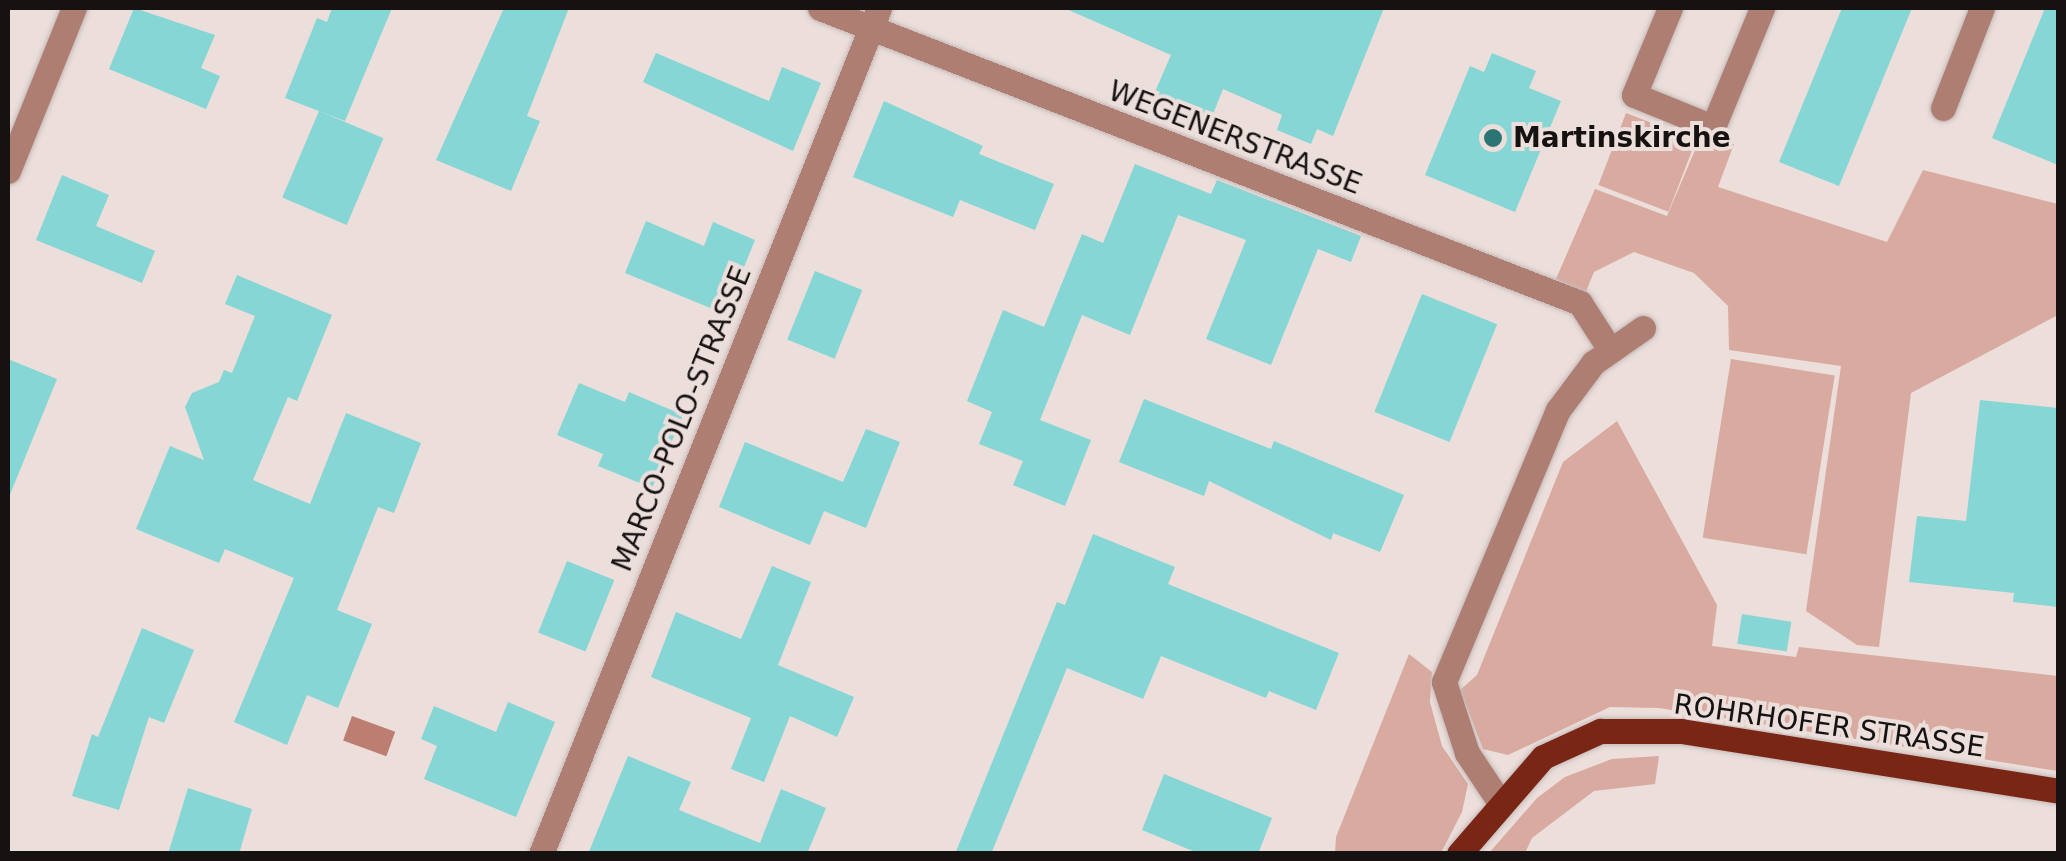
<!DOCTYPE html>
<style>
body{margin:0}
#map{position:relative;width:2066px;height:861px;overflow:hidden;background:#ebdedb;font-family:"DejaVu Sans",sans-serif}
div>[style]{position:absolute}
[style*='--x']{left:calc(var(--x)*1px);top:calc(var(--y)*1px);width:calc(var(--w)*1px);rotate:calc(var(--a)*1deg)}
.green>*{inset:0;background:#d9aa9f;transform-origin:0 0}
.water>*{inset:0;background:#bb7e71;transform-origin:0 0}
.building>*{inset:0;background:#86d6d5;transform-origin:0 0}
.roads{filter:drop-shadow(0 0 2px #c5b9b7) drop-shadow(0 0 2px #c5b9b7)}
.minor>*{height:25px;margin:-12.5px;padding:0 12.5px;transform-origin:12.5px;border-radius:12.5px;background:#ae7e73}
.major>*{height:25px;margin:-12.5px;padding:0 12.5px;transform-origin:12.5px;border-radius:12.5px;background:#792615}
.dots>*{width:28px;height:28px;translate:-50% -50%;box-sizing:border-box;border:5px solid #ebdedb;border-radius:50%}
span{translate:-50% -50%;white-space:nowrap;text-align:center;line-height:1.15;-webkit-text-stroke:8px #ebdedb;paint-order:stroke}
.street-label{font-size:28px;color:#161211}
.poi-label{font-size:28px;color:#161211;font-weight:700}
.left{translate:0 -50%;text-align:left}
.frame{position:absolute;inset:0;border:10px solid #161211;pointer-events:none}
</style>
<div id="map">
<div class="green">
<div style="left:1626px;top:113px;width:75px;height:77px;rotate:21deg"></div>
<div style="clip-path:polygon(1704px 129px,1734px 144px,1718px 187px,1887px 242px,1923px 170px,2058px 204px,2058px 315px,1911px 393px,1879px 647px,1857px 645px,1806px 611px,1841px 366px,1729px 350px,1728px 306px,1694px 273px,1634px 252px,1594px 272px,1585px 294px,1556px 279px,1595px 189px,1667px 216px)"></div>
<div style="left:1731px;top:359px;width:105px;height:181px;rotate:9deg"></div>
<div style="clip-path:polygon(1617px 421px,1717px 605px,1712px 646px,1796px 657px,1799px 647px,2058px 676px,2058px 771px,1659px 708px,1610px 707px,1508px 755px,1483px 749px,1460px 690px,1477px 675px,1563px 462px)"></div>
<div style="clip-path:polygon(1409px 654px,1432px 672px,1430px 702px,1442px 746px,1468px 784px,1462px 812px,1441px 853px,1335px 853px,1336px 837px)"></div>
<div style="clip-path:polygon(1659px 756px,1655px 784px,1594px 791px,1532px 838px,1525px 853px,1489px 853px,1537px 798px,1565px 777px,1612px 759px)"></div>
</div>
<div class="water">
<div style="left:352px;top:716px;width:46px;height:26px;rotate:20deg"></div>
</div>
<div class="building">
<div style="clip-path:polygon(134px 8px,215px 35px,201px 68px,220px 76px,206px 109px,109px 69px)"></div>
<div style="clip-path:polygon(332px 8px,392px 8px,345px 121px,285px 98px,317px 18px,327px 22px)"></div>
<div style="clip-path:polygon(504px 8px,569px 8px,527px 116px,540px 121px,511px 191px,436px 160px)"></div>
<div style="clip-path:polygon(1064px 8px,1384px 8px,1333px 136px,1317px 129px,1311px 144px,1277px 130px,1282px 115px,1223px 89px,1209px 124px,1151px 101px,1171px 55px)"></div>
<div style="clip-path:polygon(1842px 8px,1912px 8px,1839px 186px,1779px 162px)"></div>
<div style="clip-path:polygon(2045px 8px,2058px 8px,2058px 165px,1992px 138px)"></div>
<div style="clip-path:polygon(656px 53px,769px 101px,782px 67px,821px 83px,793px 151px,643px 82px)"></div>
<div style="clip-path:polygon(1492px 53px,1536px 71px,1529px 88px,1561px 101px,1515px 212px,1425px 175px,1470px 66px,1484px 72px)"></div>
<div style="clip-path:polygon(884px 101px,983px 146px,979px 154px,1054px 184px,1035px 230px,960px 200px,953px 217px,853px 177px)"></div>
<div style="left:319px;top:111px;width:70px;height:94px;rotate:23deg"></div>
<div style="clip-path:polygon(1135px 164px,1211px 194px,1217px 180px,1361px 236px,1351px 262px,1318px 249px,1271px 365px,1206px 339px,1246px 240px,1178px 215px,1130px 335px,1082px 315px,1040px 420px,1091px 440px,1065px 506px,1013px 485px,1023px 461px,979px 444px,992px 412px,967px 401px,1003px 310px,1044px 327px,1082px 234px,1103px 243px)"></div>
<div style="clip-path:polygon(62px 175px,109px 195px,96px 226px,155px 251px,142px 283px,36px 240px)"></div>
<div style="clip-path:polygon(646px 221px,704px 246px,713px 222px,755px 240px,725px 314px,625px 273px)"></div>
<div style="left:815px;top:271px;width:51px;height:74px;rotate:22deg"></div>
<div style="clip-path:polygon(237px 275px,332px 315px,297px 401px,288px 397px,253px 480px,310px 504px,346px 413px,421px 443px,394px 513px,378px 507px,337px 610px,372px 624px,338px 708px,307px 695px,287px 745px,234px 722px,294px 578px,225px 549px,219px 563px,136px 529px,170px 446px,204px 460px,185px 407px,192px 393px,219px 382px,224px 370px,232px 373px,255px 316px,225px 304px)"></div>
<div style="left:1422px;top:294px;width:81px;height:127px;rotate:22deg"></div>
<div style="clip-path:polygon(8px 359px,57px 379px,9px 497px,8px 497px)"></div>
<div style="clip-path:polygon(579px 383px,625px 402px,629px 392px,683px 415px,652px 488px,598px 466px,603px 454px,557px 435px)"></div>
<div style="clip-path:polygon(1144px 399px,1271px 449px,1274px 441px,1404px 495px,1380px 552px,1333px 533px,1331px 540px,1209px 481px,1204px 496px,1119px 462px)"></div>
<div style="clip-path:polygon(1980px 400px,2058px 408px,2058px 607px,2013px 602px,2014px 593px,1909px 582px,1917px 516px,1966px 521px)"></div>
<div style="clip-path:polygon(866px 429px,900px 442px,866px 528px,824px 511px,810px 545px,719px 507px,745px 442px,843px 482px)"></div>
<div style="clip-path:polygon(1093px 534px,1175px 567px,1168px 584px,1339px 653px,1316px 710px,1269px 691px,1266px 698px,1161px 656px,1143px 699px,1067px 668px,991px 854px,955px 854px,1057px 602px,1065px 605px)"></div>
<div style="left:567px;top:561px;width:51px;height:77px;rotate:22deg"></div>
<div style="clip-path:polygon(772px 566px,811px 582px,778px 665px,854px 697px,837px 737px,790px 716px,764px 782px,731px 769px,751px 718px,651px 677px,676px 612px,741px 639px)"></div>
<div style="left:1742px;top:614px;width:50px;height:30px;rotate:9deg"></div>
<div style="clip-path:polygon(142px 628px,194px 650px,164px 723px,149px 717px,119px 810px,72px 796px,92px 734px,98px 737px)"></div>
<div style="clip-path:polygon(508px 702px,555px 722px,516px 817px,424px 779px,437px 746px,421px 739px,434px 706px,496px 732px)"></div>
<div style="clip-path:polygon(628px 756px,691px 782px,679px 810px,760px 843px,781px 789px,826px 808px,807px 854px,588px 854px)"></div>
<div style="clip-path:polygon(1164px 774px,1272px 818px,1258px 854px,1200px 854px,1142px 830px)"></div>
<div style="clip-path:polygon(188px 788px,252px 809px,239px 854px,168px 854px)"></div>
</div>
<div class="roads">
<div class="minor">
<div style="--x:820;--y:8;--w:815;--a:21.21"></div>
<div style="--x:1580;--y:303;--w:54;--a:57.2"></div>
<div style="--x:1670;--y:8;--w:94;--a:112.5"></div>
<div style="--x:1634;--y:95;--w:85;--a:22.1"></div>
<div style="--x:1713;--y:127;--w:129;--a:-67.6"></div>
<div style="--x:1943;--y:108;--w:107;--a:-68.7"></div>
<div style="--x:8;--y:171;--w:176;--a:-68"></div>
<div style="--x:1499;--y:801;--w:58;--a:-123.7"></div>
<div style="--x:1467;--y:753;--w:75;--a:-107.9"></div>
<div style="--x:1444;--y:682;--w:295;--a:-67.3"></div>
<div style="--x:1558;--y:410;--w:59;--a:-53.3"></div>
<div style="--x:1593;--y:363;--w:61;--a:-35"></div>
<div style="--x:541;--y:854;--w:911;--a:-68.22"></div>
</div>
<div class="major">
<div style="--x:1459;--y:854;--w:128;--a:-49.1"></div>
<div style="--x:1543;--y:757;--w:63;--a:-24.5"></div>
<div style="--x:1600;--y:731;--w:81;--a:0"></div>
<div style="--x:1681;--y:731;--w:382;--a:9"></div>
</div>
</div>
<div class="dots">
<div style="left:1493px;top:138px;background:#2c7575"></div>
</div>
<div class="street-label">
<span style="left:1235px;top:138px;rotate:21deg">WEGENERSTRASSE</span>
<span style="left:682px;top:419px;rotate:-68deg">MARCO-POLO-STRASSE</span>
<span style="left:1829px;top:726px;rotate:8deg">ROHRHOFER STRASSE</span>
</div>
<div class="poi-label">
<span class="left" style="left:1513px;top:138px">Martinskirche</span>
</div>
<div class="frame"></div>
</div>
